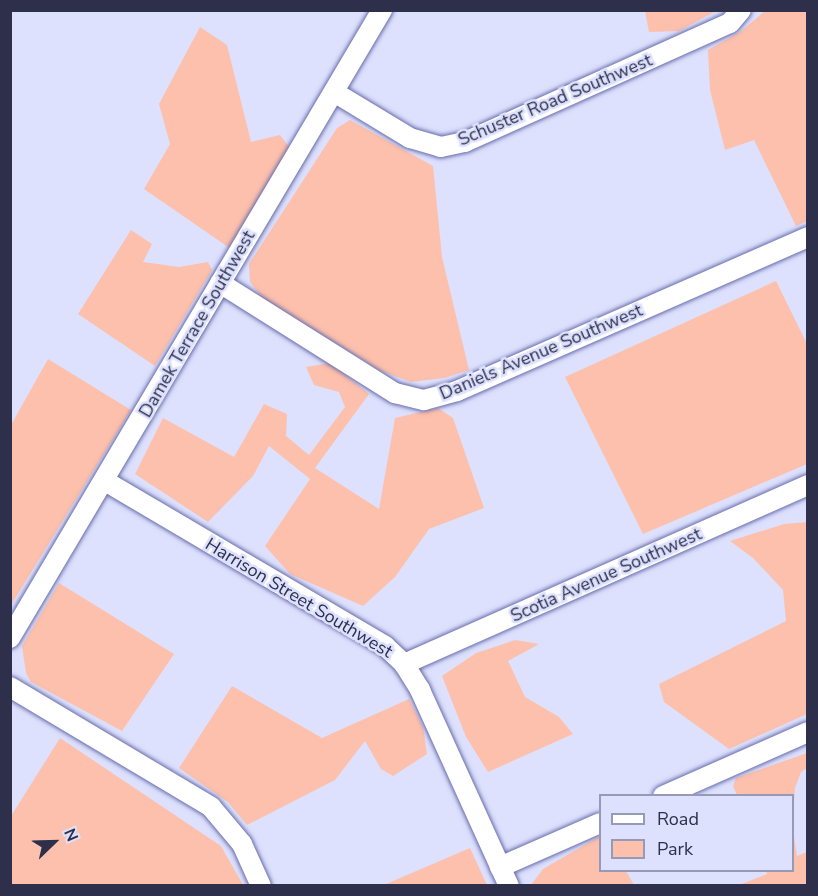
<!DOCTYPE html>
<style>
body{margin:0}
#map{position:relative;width:818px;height:896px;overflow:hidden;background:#dde1fd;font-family:"Nunito Sans",sans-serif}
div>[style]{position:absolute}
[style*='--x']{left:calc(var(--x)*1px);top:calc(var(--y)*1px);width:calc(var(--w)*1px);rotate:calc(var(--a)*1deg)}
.green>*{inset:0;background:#fdc0ac}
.roads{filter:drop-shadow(0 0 2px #686cac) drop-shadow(0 0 2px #686cac)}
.minor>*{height:20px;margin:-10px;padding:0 10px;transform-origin:10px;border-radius:10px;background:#fff}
span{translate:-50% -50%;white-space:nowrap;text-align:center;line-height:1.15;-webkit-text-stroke:5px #dde1fd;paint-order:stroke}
.street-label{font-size:18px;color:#2d2f4b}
.frame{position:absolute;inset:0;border:12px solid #2d2f4b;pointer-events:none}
.legend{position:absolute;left:599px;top:794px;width:195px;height:78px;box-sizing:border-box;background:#dde1fd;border:2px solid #979ab6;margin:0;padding:8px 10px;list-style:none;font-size:18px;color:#2d2f4b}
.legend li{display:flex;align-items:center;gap:12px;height:30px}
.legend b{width:30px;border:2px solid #979ab6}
.north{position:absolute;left:24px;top:812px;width:60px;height:60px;-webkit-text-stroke:4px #dde1fd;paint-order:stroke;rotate:67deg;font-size:16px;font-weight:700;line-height:24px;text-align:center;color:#2d2f4b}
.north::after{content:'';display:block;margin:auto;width:21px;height:27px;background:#2d2f4b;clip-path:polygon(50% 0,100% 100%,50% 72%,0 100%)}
</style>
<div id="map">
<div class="green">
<div style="clip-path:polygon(645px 11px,645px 10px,716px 11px,679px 31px,649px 32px)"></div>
<div style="clip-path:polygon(765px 11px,807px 11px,807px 221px,796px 226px,754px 140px,725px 150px,710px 90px,708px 50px,740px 32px)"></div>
<div style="clip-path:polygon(200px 27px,227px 45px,251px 142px,280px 135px,289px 147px,231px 249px,144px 189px,170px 144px,159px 104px)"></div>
<div style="clip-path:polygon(350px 120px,433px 166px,442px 257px,469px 370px,444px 378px,411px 382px,381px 371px,263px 299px,250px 282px,249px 264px,337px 128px)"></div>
<div style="clip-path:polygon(131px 230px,152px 244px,143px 262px,179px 267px,208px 262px,212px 270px,155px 366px,78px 314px)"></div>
<div style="clip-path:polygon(776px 281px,807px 344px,807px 464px,643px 534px,565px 377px)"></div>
<div style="clip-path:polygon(48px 359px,131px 410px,11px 605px,11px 425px)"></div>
<div style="clip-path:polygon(330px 363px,369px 394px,315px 468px,379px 509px,395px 418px,438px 408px,453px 418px,484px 508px,429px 529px,395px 577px,363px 606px,290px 574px,265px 546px,310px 479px,269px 446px,253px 476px,208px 522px,135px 474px,163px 418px,234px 457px,264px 404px,287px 414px,286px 436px,309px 455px,345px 407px,339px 392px,314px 385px,306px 367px)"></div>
<div style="clip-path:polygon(807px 522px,807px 714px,729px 749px,664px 702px,659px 684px,786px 621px,783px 590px,753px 558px,730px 541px,784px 524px)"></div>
<div style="clip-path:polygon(59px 583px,174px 654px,122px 731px,31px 682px,26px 673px,22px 646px)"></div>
<div style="clip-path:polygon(515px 640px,539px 644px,508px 661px,525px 697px,559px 717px,573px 734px,488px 772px,466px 737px,442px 676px,476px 653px)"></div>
<div style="clip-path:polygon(232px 686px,322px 738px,409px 699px,423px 727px,427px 754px,393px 776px,381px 769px,365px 741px,335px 780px,247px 825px,228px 802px,179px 768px)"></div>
<div style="clip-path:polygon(60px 738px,221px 846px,243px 885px,11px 885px,11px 816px)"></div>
<div style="clip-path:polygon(807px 753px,807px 768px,801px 772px,795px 788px,793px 818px,792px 796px,737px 795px,733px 786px,736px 778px)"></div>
<div style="clip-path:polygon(793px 830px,797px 856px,807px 852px,807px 885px,739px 885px,767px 874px,766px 871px,792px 870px)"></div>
<div style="clip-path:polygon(600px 836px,600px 870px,626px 871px,634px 885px,531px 885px,543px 869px)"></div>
<div style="clip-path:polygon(470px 848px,487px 885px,386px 884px)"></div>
</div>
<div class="roads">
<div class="minor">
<div style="--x:334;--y:92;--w:89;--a:31.2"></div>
<div style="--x:410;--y:138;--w:32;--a:16"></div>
<div style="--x:441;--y:147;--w:25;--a:-12"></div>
<div style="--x:465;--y:142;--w:290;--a:-24.2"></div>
<div style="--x:730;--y:23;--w:17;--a:-50"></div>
<div style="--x:220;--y:283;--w:207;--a:32.2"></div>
<div style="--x:395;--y:393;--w:30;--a:14"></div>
<div style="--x:424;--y:400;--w:34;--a:-15"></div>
<div style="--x:457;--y:391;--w:383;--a:-23.7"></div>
<div style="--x:105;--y:481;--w:325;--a:30.5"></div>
<div style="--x:385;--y:646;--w:26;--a:43"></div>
<div style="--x:404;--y:664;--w:31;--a:58"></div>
<div style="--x:420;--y:690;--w:215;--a:65.6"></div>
<div style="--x:10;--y:638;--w:730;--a:-59.36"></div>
<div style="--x:404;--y:664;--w:442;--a:-23.9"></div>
<div style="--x:10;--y:687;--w:234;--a:30.8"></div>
<div style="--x:211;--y:807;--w:48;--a:50"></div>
<div style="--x:242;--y:844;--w:46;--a:65.7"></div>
<div style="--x:663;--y:796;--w:158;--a:-23.8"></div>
<div style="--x:500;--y:867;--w:109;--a:-23.7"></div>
</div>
</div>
<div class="street-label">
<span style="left:555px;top:100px;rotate:-23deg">Schuster Road Southwest</span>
<span style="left:197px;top:324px;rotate:-60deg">Damek Terrace Southwest</span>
<span style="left:541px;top:352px;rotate:-23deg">Daniels Avenue Southwest</span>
<span style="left:606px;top:575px;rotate:-24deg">Scotia Avenue Southwest</span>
<span style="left:299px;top:598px;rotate:31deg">Harrison Street Southwest</span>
</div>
<div class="frame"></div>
<ul class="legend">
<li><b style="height:8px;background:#fff"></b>Road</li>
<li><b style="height:16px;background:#fdc0ac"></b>Park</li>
</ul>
<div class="north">N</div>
</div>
